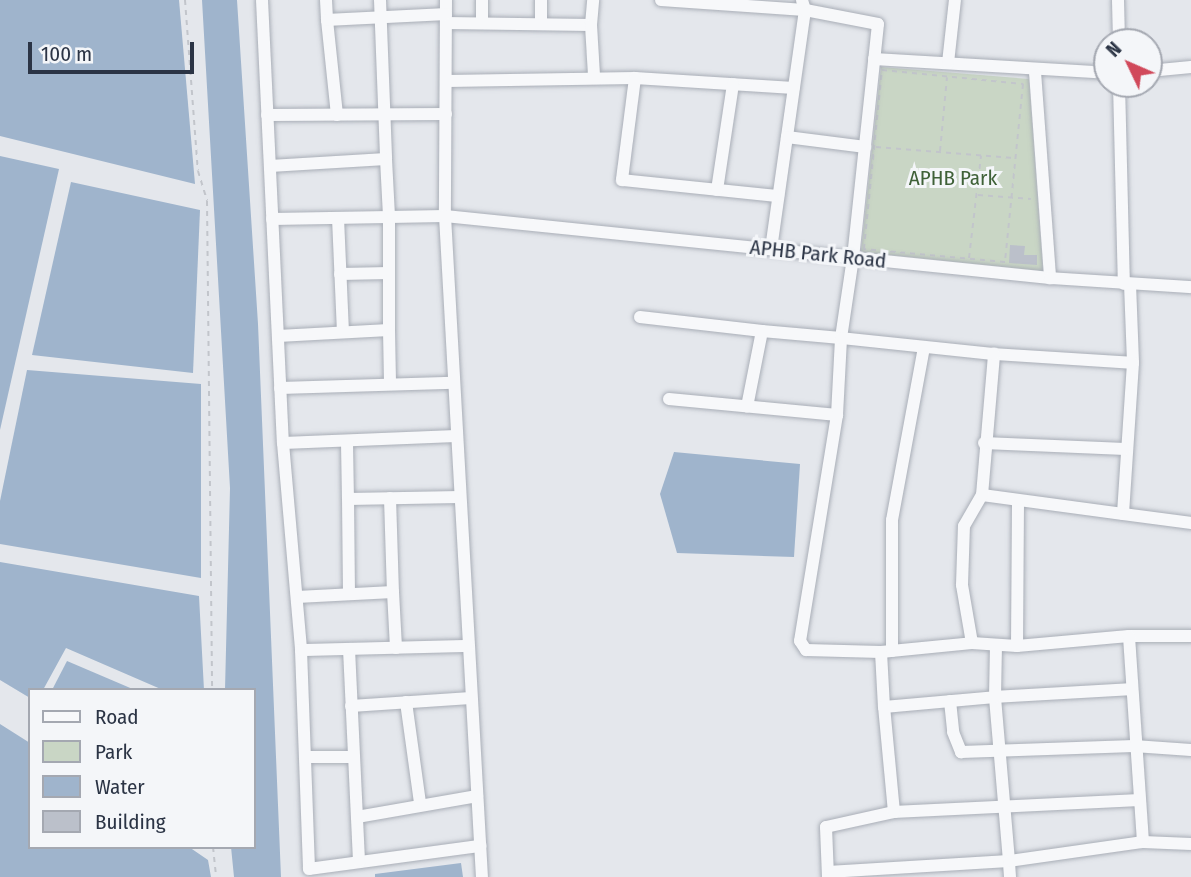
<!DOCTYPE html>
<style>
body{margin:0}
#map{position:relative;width:1191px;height:877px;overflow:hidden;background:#e4e7ec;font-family:"Fira Sans Condensed",sans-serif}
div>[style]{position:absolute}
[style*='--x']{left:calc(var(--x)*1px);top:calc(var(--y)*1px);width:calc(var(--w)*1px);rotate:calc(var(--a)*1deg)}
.green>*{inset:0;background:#c9d6c5}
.water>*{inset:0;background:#9fb4cc}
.building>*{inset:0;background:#bbc0ca}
.path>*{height:2px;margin-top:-1px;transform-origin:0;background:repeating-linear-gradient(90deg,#c2c5cb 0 5px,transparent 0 10px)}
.roads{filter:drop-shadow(0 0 2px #a9aeb7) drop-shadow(0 0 2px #a9aeb7)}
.minor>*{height:12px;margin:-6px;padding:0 6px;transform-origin:6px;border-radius:6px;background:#f7f8fa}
span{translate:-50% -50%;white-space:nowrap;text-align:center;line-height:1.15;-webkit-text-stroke:6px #f4f6f9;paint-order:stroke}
.park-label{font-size:21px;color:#3f6138}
.street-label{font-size:21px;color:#2b3445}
.legend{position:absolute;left:28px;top:688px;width:228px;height:161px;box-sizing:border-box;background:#f4f6f9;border:2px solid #a4a8b1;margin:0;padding:9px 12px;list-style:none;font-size:21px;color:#2b3445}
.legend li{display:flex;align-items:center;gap:14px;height:35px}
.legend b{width:35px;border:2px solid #a4a8b1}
.north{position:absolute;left:1093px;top:28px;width:70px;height:70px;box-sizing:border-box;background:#f4f6f9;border:2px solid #a4a8b1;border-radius:50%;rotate:314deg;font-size:19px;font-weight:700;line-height:28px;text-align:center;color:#2b3445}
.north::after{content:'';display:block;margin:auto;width:24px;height:32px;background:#d1495b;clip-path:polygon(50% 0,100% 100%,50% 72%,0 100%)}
.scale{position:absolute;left:28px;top:42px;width:166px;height:32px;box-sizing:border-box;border:4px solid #2b3445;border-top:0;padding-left:9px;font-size:21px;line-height:24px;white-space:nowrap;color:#2b3445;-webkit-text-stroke:5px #f4f6f9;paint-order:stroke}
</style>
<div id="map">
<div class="green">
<div style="clip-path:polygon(881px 67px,1029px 79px,1043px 271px,861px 252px)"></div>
</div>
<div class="water">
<div style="clip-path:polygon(0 0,179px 0,195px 184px,0 136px)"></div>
<div style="clip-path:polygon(202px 0,237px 0,258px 324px,281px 877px,234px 877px,231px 847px,254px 847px,254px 690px,225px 690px,230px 488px)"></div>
<div style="clip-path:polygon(0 156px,59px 169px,0 430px)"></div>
<div style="clip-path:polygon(71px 182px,200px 210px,193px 373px,32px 355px)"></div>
<div style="clip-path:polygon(27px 370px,201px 384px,201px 578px,0 544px,0 501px)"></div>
<div style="clip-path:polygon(674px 452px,800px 464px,794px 557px,677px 553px,660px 494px)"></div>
<div style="clip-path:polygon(0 562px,199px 596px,204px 690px,163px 690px,66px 648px,43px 690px,30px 690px,30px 698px,0 680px)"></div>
<div style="clip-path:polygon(67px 661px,135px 690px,52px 690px)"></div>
<div style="clip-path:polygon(0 724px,30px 743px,30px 847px,189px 847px,208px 860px,211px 877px,0 877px)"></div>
<div style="clip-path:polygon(461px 863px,463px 877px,375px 877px,375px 874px)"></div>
</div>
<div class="building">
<div style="clip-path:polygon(1010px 245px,1025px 246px,1024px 255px,1037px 255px,1037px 265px,1009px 263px)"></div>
</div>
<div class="path">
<div style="--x:185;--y:0;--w:171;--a:85.7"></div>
<div style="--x:198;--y:171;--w:31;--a:73"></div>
<div style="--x:207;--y:201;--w:489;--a:89.4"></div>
<div style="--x:882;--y:70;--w:142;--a:5.7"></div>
<div style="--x:1023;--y:84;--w:179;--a:95.8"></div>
<div style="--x:1005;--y:262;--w:142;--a:-174.7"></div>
<div style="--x:864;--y:249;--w:180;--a:-84.3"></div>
<div style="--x:876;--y:147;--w:138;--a:4.6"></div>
<div style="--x:940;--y:151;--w:74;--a:-84.6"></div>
<div style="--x:978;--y:195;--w:53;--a:4.3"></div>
<div style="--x:969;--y:258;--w:103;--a:-83.3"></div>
<div style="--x:213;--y:847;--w:30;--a:84"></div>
</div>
<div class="roads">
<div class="minor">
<div style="--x:262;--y:0;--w:443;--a:87.3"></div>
<div style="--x:283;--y:443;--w:208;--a:85"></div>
<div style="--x:301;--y:650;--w:219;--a:87.9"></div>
<div style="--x:309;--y:869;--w:173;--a:-7.7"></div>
<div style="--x:326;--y:0;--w:20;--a:87"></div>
<div style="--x:380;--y:0;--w:159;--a:87.8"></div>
<div style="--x:446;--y:0;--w:216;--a:90.3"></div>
<div style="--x:445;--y:216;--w:662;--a:86.8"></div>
<div style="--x:482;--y:0;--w:22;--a:90"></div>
<div style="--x:661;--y:0;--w:144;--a:4"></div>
<div style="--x:805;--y:10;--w:241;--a:98.1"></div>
<div style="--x:1118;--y:0;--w:42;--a:88.6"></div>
<div style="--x:541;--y:21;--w:21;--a:-90"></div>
<div style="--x:446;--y:23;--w:145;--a:0.8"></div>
<div style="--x:591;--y:25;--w:25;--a:-85"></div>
<div style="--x:591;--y:25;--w:51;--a:86.6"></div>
<div style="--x:874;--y:59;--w:233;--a:3.4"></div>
<div style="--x:948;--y:63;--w:63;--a:-83.7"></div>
<div style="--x:1149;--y:71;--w:42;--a:-5.4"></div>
<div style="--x:1035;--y:72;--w:207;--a:85.8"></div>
<div style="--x:635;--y:78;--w:159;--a:3.6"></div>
<div style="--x:447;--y:81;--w:188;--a:-0.9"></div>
<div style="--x:635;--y:78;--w:103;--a:97.3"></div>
<div style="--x:622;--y:180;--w:157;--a:5.9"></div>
<div style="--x:1119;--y:84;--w:200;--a:88.6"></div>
<div style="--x:267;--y:115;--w:179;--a:-0.3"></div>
<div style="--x:337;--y:115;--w:96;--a:-96"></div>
<div style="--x:327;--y:20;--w:119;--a:-2.9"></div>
<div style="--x:787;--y:137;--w:79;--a:7.3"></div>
<div style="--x:270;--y:166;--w:116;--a:-3.5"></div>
<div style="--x:386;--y:159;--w:58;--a:87"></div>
<div style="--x:389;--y:217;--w:117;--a:179"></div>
<div style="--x:717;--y:190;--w:107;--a:-81.4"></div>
<div style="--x:338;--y:218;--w:114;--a:87.5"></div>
<div style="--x:340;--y:274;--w:49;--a:-1.2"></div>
<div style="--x:389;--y:273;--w:56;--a:-90"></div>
<div style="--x:389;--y:217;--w:56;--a:-1"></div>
<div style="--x:445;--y:216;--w:608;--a:5.85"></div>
<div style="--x:1050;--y:278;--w:141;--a:3.7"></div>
<div style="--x:1130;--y:284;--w:79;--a:87.8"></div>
<div style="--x:1133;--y:363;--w:151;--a:93.8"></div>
<div style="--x:1123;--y:514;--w:142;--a:-172.3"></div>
<div style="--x:982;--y:495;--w:142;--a:-85.1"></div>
<div style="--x:994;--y:354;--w:139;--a:3.7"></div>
<div style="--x:640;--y:317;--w:123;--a:6.5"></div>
<div style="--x:762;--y:331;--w:77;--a:101.2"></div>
<div style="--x:389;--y:330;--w:57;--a:-90"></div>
<div style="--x:762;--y:331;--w:79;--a:5.1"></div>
<div style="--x:841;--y:338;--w:81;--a:-81.5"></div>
<div style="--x:853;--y:258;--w:235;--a:-83.9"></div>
<div style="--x:878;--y:24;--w:74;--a:-169.1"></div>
<div style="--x:805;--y:10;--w:10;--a:-107"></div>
<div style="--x:278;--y:336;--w:111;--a:-3.1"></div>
<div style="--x:389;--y:330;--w:54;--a:88.9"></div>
<div style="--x:280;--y:388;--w:173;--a:-1.7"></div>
<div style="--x:669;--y:399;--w:169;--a:5.4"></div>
<div style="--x:837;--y:415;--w:77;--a:-87"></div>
<div style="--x:841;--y:338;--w:154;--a:6"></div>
<div style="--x:837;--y:415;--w:229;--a:99.3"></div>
<div style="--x:800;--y:641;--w:11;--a:56"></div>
<div style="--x:806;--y:650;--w:75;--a:1.5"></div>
<div style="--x:881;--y:652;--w:91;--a:-5.6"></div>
<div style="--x:972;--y:643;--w:45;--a:3.8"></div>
<div style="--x:1017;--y:646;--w:112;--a:-5.1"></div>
<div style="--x:1129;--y:636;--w:62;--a:0"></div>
<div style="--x:283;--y:443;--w:173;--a:-2.3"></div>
<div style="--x:347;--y:443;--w:56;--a:89"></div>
<div style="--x:984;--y:443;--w:141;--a:2.4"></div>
<div style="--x:390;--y:498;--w:94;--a:88.2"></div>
<div style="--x:1123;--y:514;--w:69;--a:7.5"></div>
<div style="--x:349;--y:594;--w:95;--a:-90.6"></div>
<div style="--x:348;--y:499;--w:112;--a:-1"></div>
<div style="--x:297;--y:597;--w:96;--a:-3"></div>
<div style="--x:393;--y:592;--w:56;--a:86.9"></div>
<div style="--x:972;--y:643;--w:59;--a:-99.8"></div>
<div style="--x:962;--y:585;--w:59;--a:-88.1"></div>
<div style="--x:964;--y:526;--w:36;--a:-60"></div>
<div style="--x:1017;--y:646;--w:145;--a:-89.6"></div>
<div style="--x:349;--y:649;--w:213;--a:87.3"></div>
<div style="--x:301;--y:650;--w:167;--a:-1.4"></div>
<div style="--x:892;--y:651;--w:131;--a:-90"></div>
<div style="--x:892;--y:520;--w:176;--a:-79.5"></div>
<div style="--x:881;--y:652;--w:55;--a:86.9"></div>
<div style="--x:950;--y:701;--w:31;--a:84"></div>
<div style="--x:953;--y:732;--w:22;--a:68"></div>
<div style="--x:961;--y:752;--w:173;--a:-2"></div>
<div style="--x:1134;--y:746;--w:57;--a:4"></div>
<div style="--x:406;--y:702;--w:102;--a:82.1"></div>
<div style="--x:351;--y:706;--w:120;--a:-3.8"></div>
<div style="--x:305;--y:757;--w:49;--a:0"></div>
<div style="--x:894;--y:812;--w:245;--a:-2.8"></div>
<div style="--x:357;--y:817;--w:122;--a:-9.9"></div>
<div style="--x:1143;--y:842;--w:48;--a:2.4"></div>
<div style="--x:828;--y:872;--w:181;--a:-3.5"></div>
<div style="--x:1009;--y:861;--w:165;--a:-94.9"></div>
<div style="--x:995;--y:697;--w:137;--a:-3.3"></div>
<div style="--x:828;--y:877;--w:50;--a:-92.3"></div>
<div style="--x:826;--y:827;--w:70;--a:-12.4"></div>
<div style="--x:894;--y:812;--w:105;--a:-95.4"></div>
<div style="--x:884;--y:707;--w:111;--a:-5.1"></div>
<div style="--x:995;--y:697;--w:51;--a:-88.9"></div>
<div style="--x:1010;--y:877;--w:16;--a:-94"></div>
<div style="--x:1009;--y:861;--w:135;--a:-8.1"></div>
<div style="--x:1143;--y:842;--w:206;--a:-93.9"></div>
</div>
</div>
<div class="park-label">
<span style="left:953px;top:178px">APHB Park</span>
</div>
<div class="street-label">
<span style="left:818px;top:254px;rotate:6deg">APHB Park Road</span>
</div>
<ul class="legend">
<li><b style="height:9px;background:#f7f8fa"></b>Road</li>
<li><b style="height:19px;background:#c9d6c5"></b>Park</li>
<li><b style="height:19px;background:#9fb4cc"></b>Water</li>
<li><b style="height:19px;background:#bbc0ca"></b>Building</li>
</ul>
<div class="north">N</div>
<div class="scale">100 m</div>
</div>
